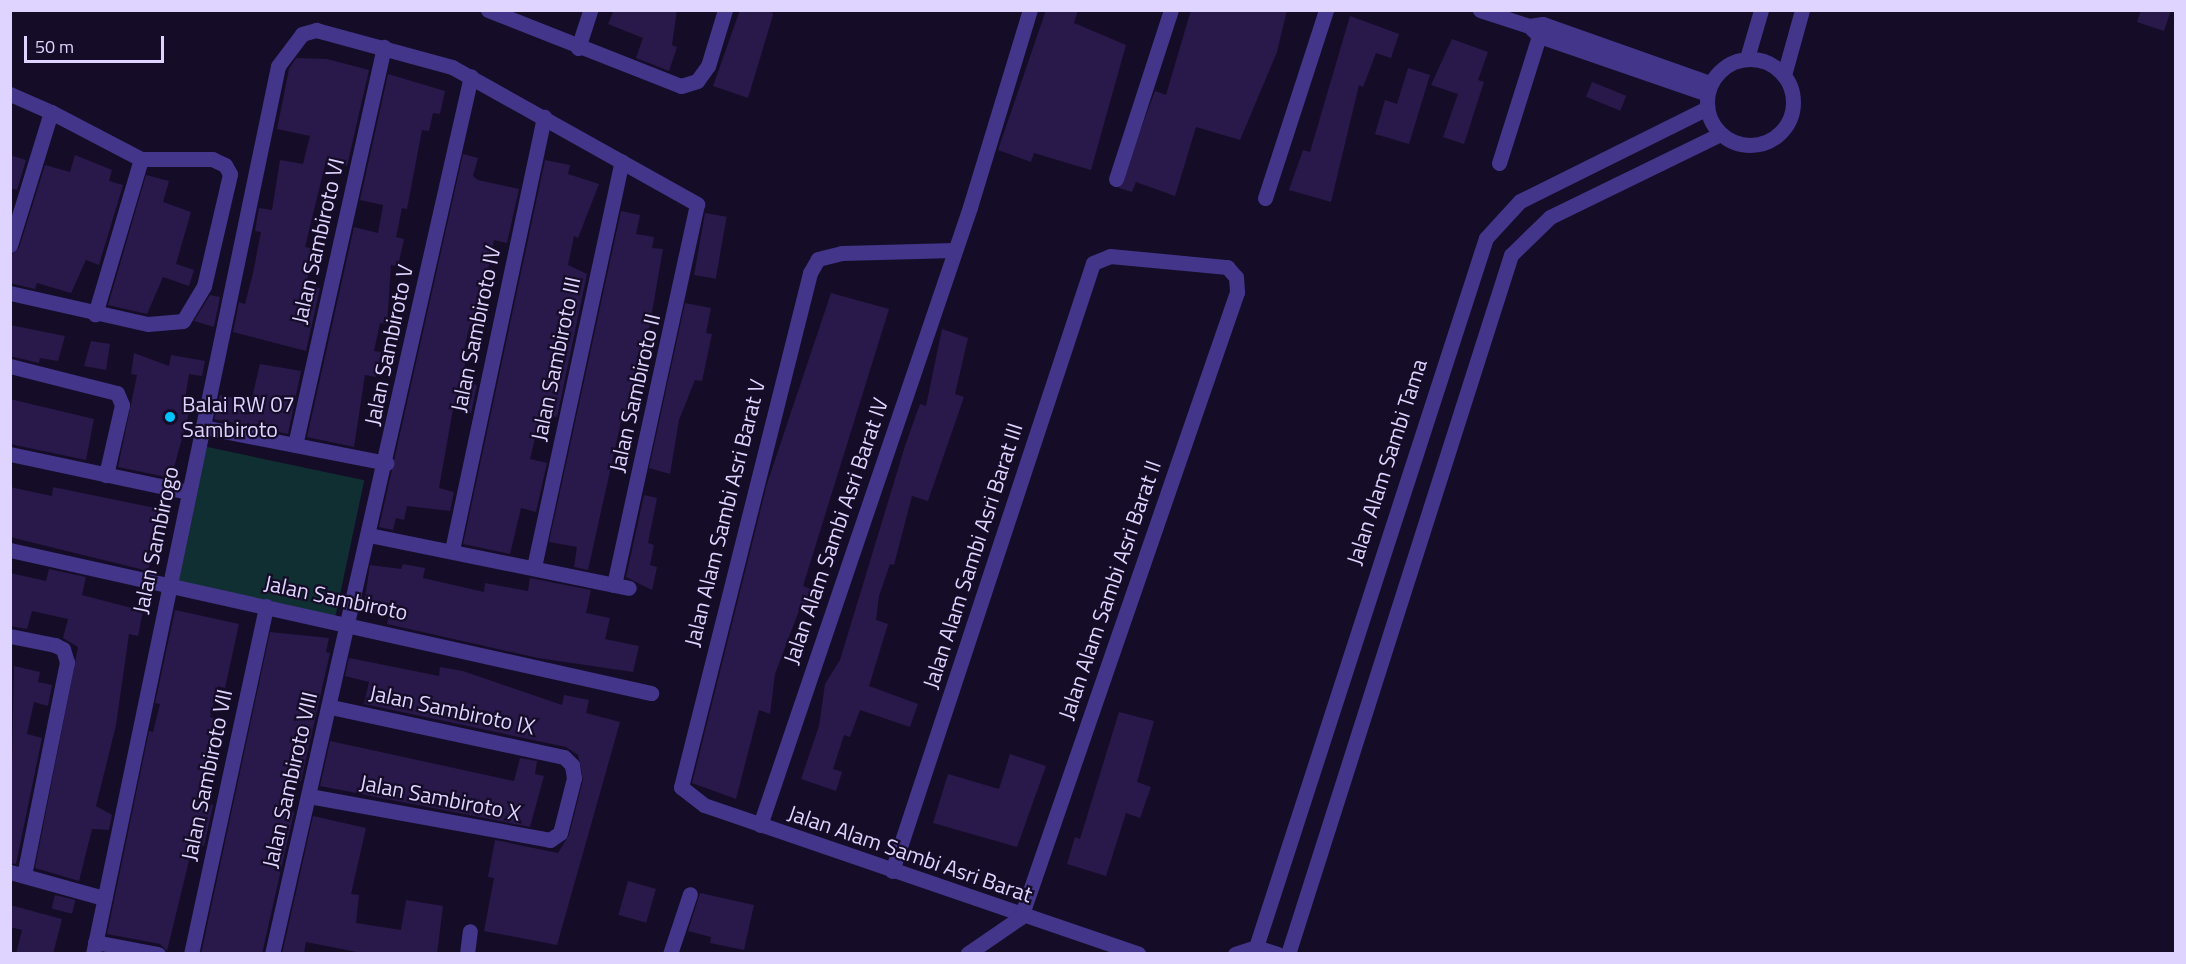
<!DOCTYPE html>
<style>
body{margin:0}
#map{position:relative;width:2186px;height:964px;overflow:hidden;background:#150d27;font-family:"Titillium Web",sans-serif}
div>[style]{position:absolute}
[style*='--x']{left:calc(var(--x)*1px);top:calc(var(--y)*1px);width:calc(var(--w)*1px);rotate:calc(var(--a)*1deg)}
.green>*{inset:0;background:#102f32;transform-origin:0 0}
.building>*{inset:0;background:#29184a;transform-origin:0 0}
.minor>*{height:15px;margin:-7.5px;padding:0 7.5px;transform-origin:7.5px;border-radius:7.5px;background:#43358a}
.minor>.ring{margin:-7.5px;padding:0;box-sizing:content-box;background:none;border:15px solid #43358a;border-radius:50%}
.dots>*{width:16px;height:16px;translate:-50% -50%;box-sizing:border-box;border:3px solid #150d27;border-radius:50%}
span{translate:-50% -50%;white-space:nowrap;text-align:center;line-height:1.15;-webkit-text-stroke:4.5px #150d27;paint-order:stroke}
.street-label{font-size:22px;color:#dfd4ff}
.poi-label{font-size:22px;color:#dfd4ff}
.left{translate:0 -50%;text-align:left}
.frame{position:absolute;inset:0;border:12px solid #dfd4ff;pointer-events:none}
.scale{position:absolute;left:24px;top:36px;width:140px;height:27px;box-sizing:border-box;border:3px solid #dfd4ff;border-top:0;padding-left:8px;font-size:18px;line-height:21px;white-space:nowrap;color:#dfd4ff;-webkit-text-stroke:4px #150d27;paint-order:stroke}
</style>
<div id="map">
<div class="green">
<div style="left:198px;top:445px;width:170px;height:144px;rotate:12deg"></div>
</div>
<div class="building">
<div style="clip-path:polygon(614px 10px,677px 10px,672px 45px,677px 47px,669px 71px,636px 58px,643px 38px,608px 24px)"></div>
<div style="clip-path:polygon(740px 10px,771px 10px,773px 15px,748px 98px,713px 86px)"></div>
<div style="clip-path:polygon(1046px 10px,1078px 10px,1074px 23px,1126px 45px,1091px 170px,1034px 153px,1031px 162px,998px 150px)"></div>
<div style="clip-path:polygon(1191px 10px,1287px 10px,1277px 52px,1240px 140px,1196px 127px,1175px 196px,1136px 182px,1132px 192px,1119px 188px,1155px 91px,1166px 95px)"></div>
<div style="clip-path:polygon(2141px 10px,2171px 10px,2164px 31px,2137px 22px)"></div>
<div style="clip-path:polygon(1350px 16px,1399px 34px,1391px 58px,1376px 53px,1363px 87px,1359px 85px,1331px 202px,1289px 190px,1303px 150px,1310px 152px)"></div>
<div style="clip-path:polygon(1452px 39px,1488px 52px,1478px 80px,1484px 82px,1464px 144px,1443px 137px,1458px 94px,1431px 85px)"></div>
<div style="clip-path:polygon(296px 58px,327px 59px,369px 70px,347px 166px,326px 161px,305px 247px,314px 249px,306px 285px,320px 288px,306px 351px,233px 332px,239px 302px,245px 304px,253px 273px,261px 232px,255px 231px,259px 208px,272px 210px,280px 160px,303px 164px,310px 136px,277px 129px,289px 69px)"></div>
<div style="clip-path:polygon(1408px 68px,1430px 75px,1409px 144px,1375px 134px,1385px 100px,1397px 104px)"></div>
<div style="clip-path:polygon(388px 74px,445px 91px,440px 114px,433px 113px,429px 131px,422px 130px,407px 209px,402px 208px,396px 237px,404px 239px,398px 266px,391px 265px,387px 324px,380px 323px,374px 351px,381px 352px,376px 377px,365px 375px,354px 447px,307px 437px,354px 227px,378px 233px,383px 205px,360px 200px)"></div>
<div style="left:1592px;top:82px;width:37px;height:16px;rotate:22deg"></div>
<div style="clip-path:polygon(463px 154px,478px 158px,473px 176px,478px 180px,519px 189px,507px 243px,494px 240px,477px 326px,470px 324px,463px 354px,467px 355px,461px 382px,477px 385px,471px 413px,453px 409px,439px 488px,454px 492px,450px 511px,407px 506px,404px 520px,396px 518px,393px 530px,379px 527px)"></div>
<div style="clip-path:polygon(10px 155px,26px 160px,17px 190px,10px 188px)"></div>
<div style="clip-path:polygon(75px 155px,112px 170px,109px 181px,123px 185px,99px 265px,86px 260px,71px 293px,37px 283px,35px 289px,10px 283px,11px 255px,19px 248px,45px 165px,70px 172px)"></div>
<div style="clip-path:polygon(545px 160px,570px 165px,568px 174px,599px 184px,578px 238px,574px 236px,568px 265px,587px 274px,557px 417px,541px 414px,530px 459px,547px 463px,536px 512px,521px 508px,510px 554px,463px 544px)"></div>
<div style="clip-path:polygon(146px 175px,169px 181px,163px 202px,191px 212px,176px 264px,194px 270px,189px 286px,163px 277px,147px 314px,108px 305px)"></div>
<div style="clip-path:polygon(621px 211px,640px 215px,636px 234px,654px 237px,652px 248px,663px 249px,635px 409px,630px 419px,622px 417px,588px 570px,574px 567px,577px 547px,549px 542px)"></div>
<div style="left:705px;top:213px;width:22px;height:63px;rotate:10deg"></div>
<div style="clip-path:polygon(831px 293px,889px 309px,803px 586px,818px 592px,810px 612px,800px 608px,775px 674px,770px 714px,759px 710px,736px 799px,692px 783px,767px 484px)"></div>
<div style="clip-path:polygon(210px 295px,220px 297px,214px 327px,194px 321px)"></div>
<div style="clip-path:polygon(685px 303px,711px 308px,706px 333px,712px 334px,702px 381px,695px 380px,679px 420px,670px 474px,649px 468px)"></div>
<div style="clip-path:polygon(10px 325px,65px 336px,58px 361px,40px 358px,39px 363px,10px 356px)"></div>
<div style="clip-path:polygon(942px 329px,968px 338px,955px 394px,964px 397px,928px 501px,912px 496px,894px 565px,890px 564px,879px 596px,876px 620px,888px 624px,869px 686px,918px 704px,910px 727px,860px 710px,850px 737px,844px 735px,833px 769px,842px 772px,836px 791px,801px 779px,819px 726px,825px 684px,840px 660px,905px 446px,920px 404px,926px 406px)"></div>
<div style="clip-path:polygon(91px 341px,110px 344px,106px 370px,84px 366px)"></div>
<div style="clip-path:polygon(134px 353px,169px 366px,171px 355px,205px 361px,202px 376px,189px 374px,184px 405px,191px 406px,171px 478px,118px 467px,137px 375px,131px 374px)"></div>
<div style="clip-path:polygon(260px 364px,301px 371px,288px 434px,214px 419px,220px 395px,251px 402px)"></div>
<div style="clip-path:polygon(10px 399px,94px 419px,86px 460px,10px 444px)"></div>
<div style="clip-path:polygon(10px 487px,52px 496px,53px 487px,160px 509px,148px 571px,10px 537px)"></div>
<div style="clip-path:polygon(644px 495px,657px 498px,648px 543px,654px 545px,650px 565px,657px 567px,652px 590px,626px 577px)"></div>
<div style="clip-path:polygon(403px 564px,425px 568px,423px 578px,484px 592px,485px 583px,528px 591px,530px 578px,591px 590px,586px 613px,610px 618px,605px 639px,639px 646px,633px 672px,538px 658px,387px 624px,389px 616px,363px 611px,370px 565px,401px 569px)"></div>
<div style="clip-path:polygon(49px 569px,86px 577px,82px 595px,143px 611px,138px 636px,129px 634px,116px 725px,96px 806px,112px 815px,109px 830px,92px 829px,79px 881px,35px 868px,78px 647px,63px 638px,68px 619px,32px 611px,27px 629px,10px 626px,10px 573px,46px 581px)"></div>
<div style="clip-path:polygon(175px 610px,239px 624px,225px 688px,218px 686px,210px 717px,218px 719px,197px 802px,213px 805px,204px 846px,193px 844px,167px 951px,160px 944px,107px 934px,149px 731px,153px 732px,160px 704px,155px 703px)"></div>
<div style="clip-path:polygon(270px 632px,329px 638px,326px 652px,330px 653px,301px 781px,292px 779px,285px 810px,294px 812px,262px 954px,201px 954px)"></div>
<div style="clip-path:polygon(349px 658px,439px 676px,440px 667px,463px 671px,562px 705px,564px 695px,589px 700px,586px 713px,620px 722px,557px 945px,484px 931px,494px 878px,488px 877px,495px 840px,558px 853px,569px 835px,583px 780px,578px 755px,566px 747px,364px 704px,369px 682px,345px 676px)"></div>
<div style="clip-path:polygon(14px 666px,40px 672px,38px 682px,52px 685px,48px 706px,34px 702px,27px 734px,42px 738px,16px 864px,10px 863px)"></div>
<div style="clip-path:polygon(1119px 712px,1154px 721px,1137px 782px,1151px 787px,1140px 818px,1126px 813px,1106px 876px,1067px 864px,1075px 837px,1080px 839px)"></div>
<div style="clip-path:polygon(330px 741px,514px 781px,520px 758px,537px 761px,535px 774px,544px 776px,530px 827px,320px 786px)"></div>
<div style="clip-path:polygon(1010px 754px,1046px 766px,1017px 847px,933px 823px,948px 774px,999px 789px)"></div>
<div style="clip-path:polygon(313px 816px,366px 828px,351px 894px,359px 895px,356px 923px,401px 930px,406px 900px,443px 906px,437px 954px,367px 954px,306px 942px,304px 954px,282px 954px)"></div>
<div style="left:628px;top:881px;width:29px;height:35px;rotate:16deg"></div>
<div style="clip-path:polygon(700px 893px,754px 905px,744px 950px,710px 943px,711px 937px,688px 931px)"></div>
<div style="left:55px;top:895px;width:21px;height:14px;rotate:14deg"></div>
<div style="clip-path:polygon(10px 905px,62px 919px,53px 954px,16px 954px,22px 930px,10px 927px)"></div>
</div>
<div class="minor">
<div style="--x:488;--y:10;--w:207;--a:21.5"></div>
<div style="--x:681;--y:86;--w:17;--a:-17"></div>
<div style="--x:697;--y:81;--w:19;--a:-54"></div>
<div style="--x:708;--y:66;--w:59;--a:-73.1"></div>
<div style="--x:1480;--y:10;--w:52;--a:18.1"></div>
<div style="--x:1529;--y:26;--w:14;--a:-8"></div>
<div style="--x:1543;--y:24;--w:177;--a:19.5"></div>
<div style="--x:1529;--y:26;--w:14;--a:45"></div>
<div style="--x:1539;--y:36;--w:178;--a:19"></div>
<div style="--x:578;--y:48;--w:40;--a:-72"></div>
<div style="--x:1747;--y:58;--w:50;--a:-73.7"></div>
<div class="ring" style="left:1707px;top:59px;width:71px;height:71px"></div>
<div style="--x:1784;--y:75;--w:67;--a:-74.5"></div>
<div style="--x:10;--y:94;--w:45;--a:23.7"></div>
<div style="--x:51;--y:112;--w:139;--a:107.1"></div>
<div style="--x:51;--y:112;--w:102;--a:27.6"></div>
<div style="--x:141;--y:159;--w:162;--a:106.5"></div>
<div style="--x:1499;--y:163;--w:143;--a:-72.5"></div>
<div style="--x:1116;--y:179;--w:178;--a:-72"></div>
<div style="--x:1265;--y:198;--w:198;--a:-72"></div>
<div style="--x:954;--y:250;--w:112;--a:178.5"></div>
<div style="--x:842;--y:253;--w:25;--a:166"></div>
<div style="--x:818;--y:259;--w:16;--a:120"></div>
<div style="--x:810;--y:273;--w:530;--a:104.09"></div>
<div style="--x:681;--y:787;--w:29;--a:38"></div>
<div style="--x:704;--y:805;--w:459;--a:18.9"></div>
<div style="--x:10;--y:293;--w:141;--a:12.7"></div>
<div style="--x:148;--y:324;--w:35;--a:-5"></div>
<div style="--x:183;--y:321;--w:41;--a:-59"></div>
<div style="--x:204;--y:286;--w:115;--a:-76.9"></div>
<div style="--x:230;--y:174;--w:10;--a:-119"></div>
<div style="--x:225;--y:165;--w:14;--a:-155"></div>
<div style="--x:212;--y:159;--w:71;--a:180"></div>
<div style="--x:10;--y:366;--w:110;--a:14.2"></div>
<div style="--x:117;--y:393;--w:13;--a:67"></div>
<div style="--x:122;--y:405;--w:72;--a:102.9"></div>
<div style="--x:203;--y:427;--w:187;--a:11.1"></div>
<div style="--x:295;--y:445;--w:408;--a:-77.4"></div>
<div style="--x:10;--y:454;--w:183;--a:12"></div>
<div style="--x:369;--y:535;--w:265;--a:11.5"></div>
<div style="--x:10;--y:550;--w:657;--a:12.58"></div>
<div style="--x:452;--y:550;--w:443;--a:-78"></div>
<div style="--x:534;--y:567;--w:415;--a:-77.8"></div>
<div style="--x:10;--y:636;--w:46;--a:11.3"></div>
<div style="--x:55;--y:645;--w:9;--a:27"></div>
<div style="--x:63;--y:649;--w:14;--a:73"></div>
<div style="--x:67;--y:662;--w:217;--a:101.4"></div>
<div style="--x:309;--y:796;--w:245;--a:10.3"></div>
<div style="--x:550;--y:840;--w:12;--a:-35"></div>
<div style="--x:560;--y:833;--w:57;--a:-75.7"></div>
<div style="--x:574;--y:778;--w:13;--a:-99"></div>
<div style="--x:572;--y:765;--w:11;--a:-135"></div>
<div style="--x:564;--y:757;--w:239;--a:-167.9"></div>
<div style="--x:760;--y:825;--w:653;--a:-71.23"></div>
<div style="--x:970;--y:207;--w:206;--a:-73.1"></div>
<div style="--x:892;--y:871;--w:640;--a:-71.71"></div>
<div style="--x:1093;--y:263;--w:18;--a:-22"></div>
<div style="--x:1110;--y:256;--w:118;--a:5.4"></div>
<div style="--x:1227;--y:267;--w:13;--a:48"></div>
<div style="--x:1236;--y:277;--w:15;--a:86"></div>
<div style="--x:1237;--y:292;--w:661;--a:109.07"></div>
<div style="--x:1021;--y:917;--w:65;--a:145.6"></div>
<div style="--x:10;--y:872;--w:98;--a:15.5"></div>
<div style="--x:95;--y:942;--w:64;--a:10.8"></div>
<div style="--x:1256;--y:947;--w:745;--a:-72.03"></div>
<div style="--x:1486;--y:238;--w:50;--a:-47.4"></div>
<div style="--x:1520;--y:201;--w:209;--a:-26.4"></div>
<div style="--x:93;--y:954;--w:907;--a:-78.23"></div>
<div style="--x:278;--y:66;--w:40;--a:-53"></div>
<div style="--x:302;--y:34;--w:15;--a:-16"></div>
<div style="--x:316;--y:30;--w:141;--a:15.2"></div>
<div style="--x:452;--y:67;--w:281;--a:29.2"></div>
<div style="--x:697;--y:204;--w:390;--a:102.3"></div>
<div style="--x:191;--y:954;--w:356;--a:-77.8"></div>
<div style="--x:272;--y:954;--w:900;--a:-77.23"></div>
<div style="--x:467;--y:954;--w:23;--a:-83"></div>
<div style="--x:670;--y:954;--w:63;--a:-71.6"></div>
<div style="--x:1235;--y:954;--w:22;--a:-18"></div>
<div style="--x:1256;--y:947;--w:23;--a:18"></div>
<div style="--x:1288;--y:954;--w:734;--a:-72.31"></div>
<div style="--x:1511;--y:255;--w:54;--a:-44.3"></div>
<div style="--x:1550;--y:217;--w:189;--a:-26"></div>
</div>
<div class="dots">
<div style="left:170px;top:417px;background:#00c4ff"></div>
</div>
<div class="street-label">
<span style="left:318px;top:241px;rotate:-77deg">Jalan Sambiroto VI</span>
<span style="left:476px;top:329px;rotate:-78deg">Jalan Sambiroto IV</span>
<span style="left:389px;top:345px;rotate:-78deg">Jalan Sambiroto V</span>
<span style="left:556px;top:359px;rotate:-78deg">Jalan Sambiroto III</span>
<span style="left:635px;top:393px;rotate:-77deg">Jalan Sambiroto II</span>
<span style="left:1387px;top:462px;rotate:-72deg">Jalan Alam Sambi Tama</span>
<span style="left:725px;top:513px;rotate:-76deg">Jalan Alam Sambi Asri Barat V</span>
<span style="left:836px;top:531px;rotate:-71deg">Jalan Alam Sambi Asri Barat IV</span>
<span style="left:156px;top:540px;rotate:-78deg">Jalan Sambirogo</span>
<span style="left:973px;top:556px;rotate:-72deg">Jalan Alam Sambi Asri Barat III</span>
<span style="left:1110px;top:590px;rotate:-71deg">Jalan Alam Sambi Asri Barat II</span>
<span style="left:336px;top:598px;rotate:12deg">Jalan Sambiroto</span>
<span style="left:452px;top:710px;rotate:12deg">Jalan Sambiroto IX</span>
<span style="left:207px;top:775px;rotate:-78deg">Jalan Sambiroto VII</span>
<span style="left:290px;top:780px;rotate:-77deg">Jalan Sambiroto VIII</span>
<span style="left:440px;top:798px;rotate:11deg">Jalan Sambiroto X</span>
<span style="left:910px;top:854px;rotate:19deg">Jalan Alam Sambi Asri Barat</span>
</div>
<div class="poi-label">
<span class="left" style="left:182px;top:417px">Balai RW 07<br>Sambiroto</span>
</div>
<div class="frame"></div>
<div class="scale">50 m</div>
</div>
